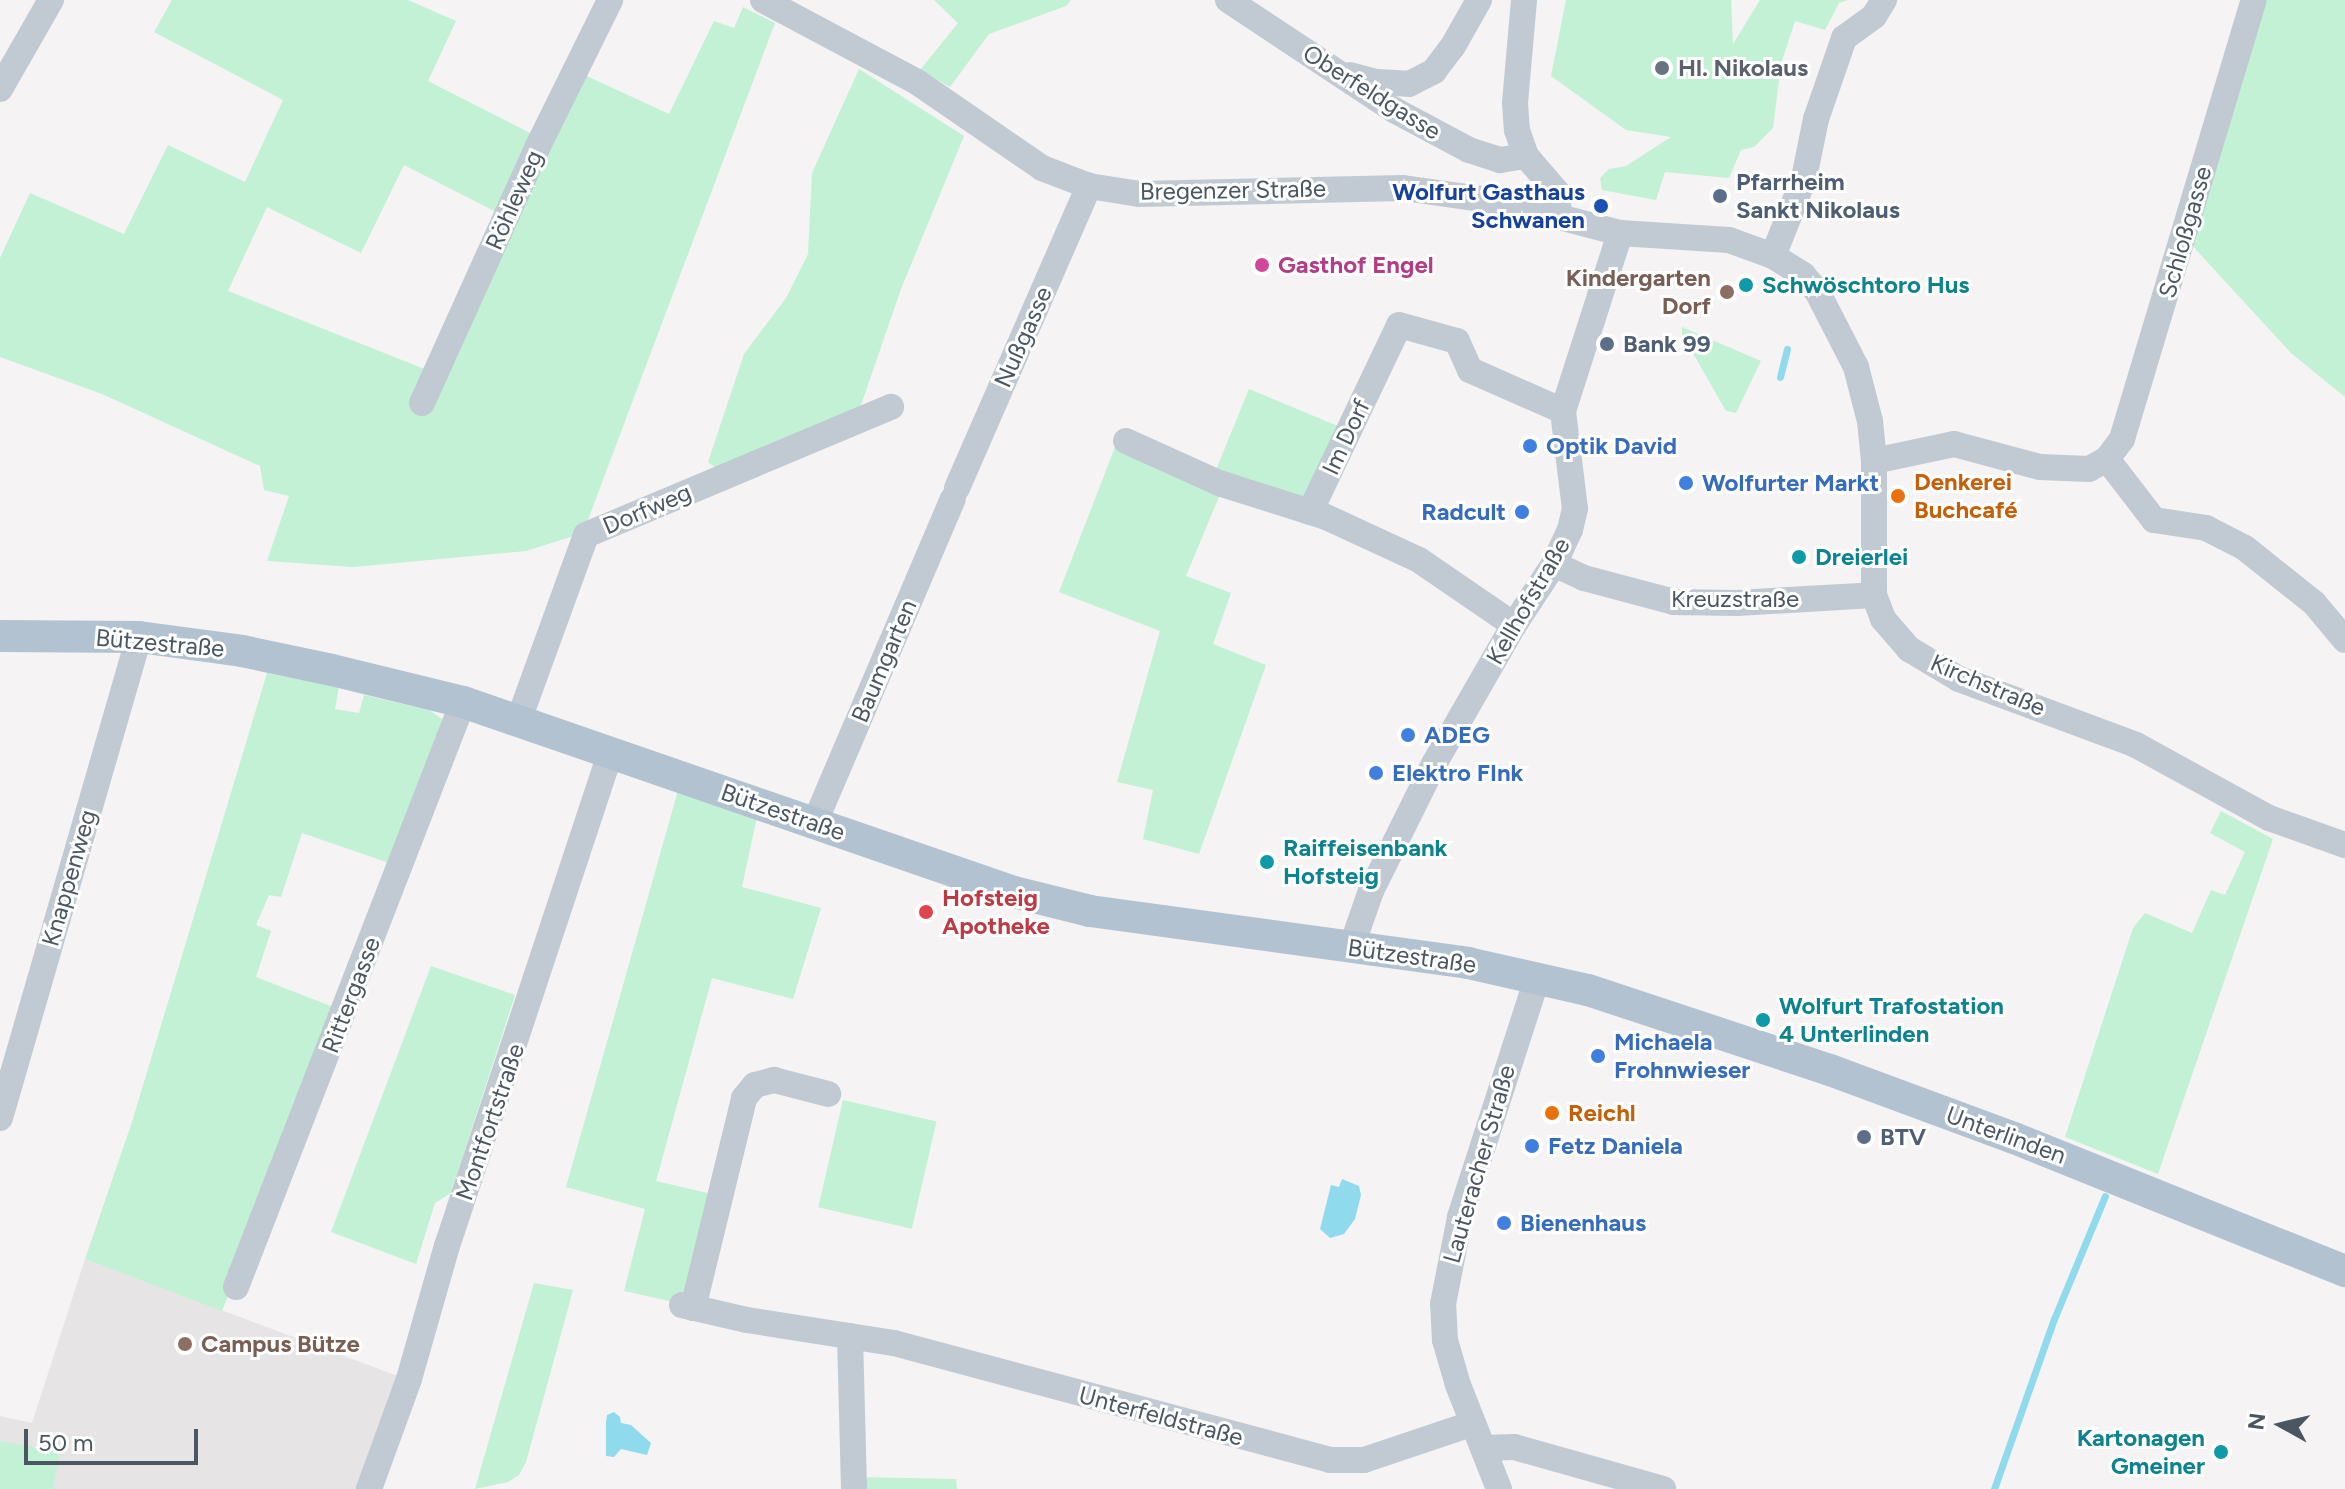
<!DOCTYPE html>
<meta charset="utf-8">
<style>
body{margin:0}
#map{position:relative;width:2345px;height:1489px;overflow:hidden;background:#f5f3f3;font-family:Figtree,sans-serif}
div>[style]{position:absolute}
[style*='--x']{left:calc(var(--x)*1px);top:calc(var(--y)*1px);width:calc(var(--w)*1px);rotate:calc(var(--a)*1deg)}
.education>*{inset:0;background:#e6e4e5}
.green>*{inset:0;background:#c3f1d5;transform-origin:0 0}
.water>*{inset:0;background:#90daee}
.stream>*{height:7px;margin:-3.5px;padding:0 3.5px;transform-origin:3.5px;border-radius:3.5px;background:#90daee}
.minor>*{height:26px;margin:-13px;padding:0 13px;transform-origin:13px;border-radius:13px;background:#c1cad2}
.major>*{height:32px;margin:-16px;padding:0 16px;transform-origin:16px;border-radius:16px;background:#b3c2d1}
.dots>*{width:22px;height:22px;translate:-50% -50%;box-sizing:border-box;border:4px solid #fff;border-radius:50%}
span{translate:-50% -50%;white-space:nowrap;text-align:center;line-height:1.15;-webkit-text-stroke:6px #fff;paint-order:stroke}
.worship-label{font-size:24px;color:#5b616d;font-weight:700}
.left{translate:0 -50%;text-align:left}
.street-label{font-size:24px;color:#4a5661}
.service-label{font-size:24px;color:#4e5e75;font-weight:700}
.transit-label{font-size:24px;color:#164399;font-weight:700}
.right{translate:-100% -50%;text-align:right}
.hotel-label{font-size:24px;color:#b23c85;font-weight:700}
.education-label{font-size:24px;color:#785e54;font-weight:700}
.culture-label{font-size:24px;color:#0d838f;font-weight:700}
.shop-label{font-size:24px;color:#366cbe;font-weight:700}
.food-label{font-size:24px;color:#c56008;font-weight:700}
.health-label{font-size:24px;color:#be3a42;font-weight:700}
.north{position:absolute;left:2241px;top:1385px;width:80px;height:80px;-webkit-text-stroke:6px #fff;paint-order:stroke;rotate:278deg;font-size:22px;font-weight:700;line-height:32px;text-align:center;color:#4a5661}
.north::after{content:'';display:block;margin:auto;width:28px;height:36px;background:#4a5661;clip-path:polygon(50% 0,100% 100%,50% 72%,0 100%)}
.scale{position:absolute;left:24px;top:1429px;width:174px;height:36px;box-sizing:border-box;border:4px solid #4a5661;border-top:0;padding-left:10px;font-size:24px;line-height:28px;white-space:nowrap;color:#4a5661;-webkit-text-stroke:6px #fff;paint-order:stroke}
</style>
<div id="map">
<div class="education">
<div style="clip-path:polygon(85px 1259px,403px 1378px,361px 1489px,0 1489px,0 1416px,32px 1423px)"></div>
</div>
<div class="green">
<div style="clip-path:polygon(evenodd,172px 0,408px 0,456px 21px,428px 81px,544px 140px,578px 72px,669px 114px,714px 21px,734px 28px,743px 7px,775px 23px,583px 533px,526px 551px,353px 567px,267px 561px,289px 496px,264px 490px,260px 466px,102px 394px,0 357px,0 258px,30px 193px,124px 234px,168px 145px,245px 182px,283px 100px,154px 32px,172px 0,404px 165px,508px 218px,437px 374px,228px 291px,267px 207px,361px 253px,404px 165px)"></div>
<div style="clip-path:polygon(934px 0,1071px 0,1066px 6px,989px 34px,950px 87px,920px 70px,958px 23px)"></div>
<div style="clip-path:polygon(1566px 0,1731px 0,1733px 44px,1760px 0,1848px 0,1839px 3px,1825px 30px,1795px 21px,1781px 64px,1773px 128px,1754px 147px,1741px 150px,1729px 178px,1665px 172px,1656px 200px,1602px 190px,1600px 178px,1609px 169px,1626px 166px,1671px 137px,1626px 130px,1551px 76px)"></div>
<div style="clip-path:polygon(2259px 0,2345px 0,2345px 397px,2291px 353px,2188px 241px)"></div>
<div style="clip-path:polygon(859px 69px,964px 136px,901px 289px,860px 408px,717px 469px,708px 462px,744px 354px,786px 298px,808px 254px,812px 173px)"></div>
<div style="clip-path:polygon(1682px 327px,1761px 361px,1736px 413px,1726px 411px,1682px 334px)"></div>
<div style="clip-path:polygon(1249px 389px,1345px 429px,1308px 508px,1226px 480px,1186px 576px,1231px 593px,1213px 644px,1266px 665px,1199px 854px,1143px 839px,1153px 790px,1117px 782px,1160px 631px,1059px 592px,1117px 442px,1211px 482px)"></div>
<div style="clip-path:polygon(267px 673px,339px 687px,335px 709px,359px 713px,364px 695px,429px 710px,442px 719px,444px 733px,392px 864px,302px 833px,281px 897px,269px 895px,256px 925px,271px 931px,256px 977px,341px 1010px,222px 1311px,85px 1259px,132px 1122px)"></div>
<div style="clip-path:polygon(681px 780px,759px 807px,742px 887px,821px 908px,793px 999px,712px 978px,656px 1181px,716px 1195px,692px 1306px,624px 1291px,645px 1209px,566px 1187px)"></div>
<div style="clip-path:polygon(2221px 811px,2273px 839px,2158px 1174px,2065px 1137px,2133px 928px,2145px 913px,2192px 933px,2211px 890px,2225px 895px,2245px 852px,2210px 833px)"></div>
<div style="clip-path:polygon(431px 966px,515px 995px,451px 1193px,435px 1203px,416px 1264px,331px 1232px)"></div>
<div style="left:843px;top:1100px;width:96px;height:110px;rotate:13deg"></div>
<div style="clip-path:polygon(534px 1283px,573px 1290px,526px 1462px,519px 1475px,508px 1482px,475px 1489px)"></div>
<div style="clip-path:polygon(0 1441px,60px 1452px,53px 1489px,0 1489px)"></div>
<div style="clip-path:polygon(858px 1477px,956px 1479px,957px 1489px,859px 1489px)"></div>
</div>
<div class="water">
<div style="clip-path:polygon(1342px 1179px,1359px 1186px,1361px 1195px,1355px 1219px,1344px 1234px,1330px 1238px,1320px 1229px,1331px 1185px,1339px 1187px)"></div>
<div style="clip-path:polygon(614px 1412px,620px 1417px,621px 1423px,631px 1425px,651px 1443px,647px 1455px,621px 1449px,614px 1457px,606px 1456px,606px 1422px,607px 1415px)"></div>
</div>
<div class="stream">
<div style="--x:1780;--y:377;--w:29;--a:-76"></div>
<div style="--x:1994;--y:1489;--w:180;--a:-70.6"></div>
<div style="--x:2054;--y:1319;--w:133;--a:-67.5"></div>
</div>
<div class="minor">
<div style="--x:763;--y:0;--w:174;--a:28"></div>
<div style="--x:917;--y:82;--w:152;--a:34.5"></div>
<div style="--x:1042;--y:168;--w:50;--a:21"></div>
<div style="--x:1089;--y:186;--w:52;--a:8.9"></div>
<div style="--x:1140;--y:194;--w:263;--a:-1.3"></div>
<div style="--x:1403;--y:188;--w:100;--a:8"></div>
<div style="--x:1502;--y:202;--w:122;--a:14.7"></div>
<div style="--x:1620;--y:233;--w:109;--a:3.7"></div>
<div style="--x:1729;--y:240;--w:47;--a:20"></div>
<div style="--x:1773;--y:256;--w:36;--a:32"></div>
<div style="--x:1803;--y:275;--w:21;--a:49"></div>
<div style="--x:1817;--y:291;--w:85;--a:62.8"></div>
<div style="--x:1856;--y:367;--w:56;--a:75.5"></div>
<div style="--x:1870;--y:421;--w:40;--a:84.3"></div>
<div style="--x:1874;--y:461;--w:134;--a:90"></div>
<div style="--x:1874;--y:595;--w:26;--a:69"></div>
<div style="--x:1883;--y:619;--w:40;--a:49"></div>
<div style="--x:1909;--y:649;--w:58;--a:31"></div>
<div style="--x:1959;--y:679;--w:189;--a:20.4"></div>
<div style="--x:2136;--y:745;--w:152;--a:28.8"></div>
<div style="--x:2269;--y:818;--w:81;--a:19.6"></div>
<div style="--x:1228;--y:0;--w:199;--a:33.5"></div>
<div style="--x:1394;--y:110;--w:85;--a:28.1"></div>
<div style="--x:1469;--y:150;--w:33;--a:18"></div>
<div style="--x:1500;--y:160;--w:26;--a:-9"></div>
<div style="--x:1524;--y:0;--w:103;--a:95"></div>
<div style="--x:1515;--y:103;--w:27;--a:86"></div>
<div style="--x:1517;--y:130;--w:28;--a:71"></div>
<div style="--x:1526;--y:156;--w:48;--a:49.3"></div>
<div style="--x:1557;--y:192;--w:25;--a:85"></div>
<div style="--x:1350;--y:75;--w:27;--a:15"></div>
<div style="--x:1376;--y:82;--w:33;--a:3"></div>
<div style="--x:1409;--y:84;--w:28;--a:-27"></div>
<div style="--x:1434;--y:71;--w:31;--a:-53"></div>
<div style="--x:1453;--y:46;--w:53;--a:-60.5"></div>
<div style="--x:0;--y:89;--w:103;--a:-60.2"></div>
<div style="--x:1773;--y:256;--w:84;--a:-68.3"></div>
<div style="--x:1804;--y:178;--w:60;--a:-78.5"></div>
<div style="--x:1816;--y:119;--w:86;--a:-70.9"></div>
<div style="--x:1844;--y:38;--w:37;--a:-36"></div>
<div style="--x:1874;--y:16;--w:19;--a:-58"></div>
<div style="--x:422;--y:403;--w:282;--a:-65.7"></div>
<div style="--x:538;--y:146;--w:163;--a:-63.7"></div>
<div style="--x:1126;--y:441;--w:102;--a:24.3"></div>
<div style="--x:1219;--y:483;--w:112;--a:17.6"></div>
<div style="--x:1326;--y:517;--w:102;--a:24.8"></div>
<div style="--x:1419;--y:560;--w:115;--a:34.4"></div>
<div style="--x:2107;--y:459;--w:77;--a:52.4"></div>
<div style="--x:2154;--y:520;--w:53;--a:8.7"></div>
<div style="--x:2206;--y:528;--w:44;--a:27.1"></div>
<div style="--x:2245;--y:548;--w:88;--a:38.6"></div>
<div style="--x:2314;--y:603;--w:48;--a:50"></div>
<div style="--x:1874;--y:461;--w:82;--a:-12"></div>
<div style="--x:1954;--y:444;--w:89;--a:15"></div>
<div style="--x:2040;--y:467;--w:49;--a:2.3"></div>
<div style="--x:2089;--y:469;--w:21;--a:-29"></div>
<div style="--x:2107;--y:459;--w:25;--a:-53"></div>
<div style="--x:2122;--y:439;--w:458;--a:-73.3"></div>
<div style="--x:957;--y:488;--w:330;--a:-66.4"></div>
<div style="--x:1310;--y:512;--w:207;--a:-64.5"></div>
<div style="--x:1399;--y:325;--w:60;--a:15.4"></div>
<div style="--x:1457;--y:341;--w:32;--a:66"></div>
<div style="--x:1470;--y:370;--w:102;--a:23.8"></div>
<div style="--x:1554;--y:564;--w:33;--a:25"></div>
<div style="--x:1584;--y:578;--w:93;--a:14.9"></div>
<div style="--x:1674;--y:602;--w:63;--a:0.9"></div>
<div style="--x:1737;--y:603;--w:137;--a:-3.3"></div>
<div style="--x:518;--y:722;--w:199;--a:-70"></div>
<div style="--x:586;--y:535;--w:331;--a:-22.8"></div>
<div style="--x:815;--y:822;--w:351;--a:-66.9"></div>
<div style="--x:1351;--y:948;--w:60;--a:-70.7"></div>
<div style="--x:1371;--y:891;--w:142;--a:-63.6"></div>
<div style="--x:1434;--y:764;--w:160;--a:-60.1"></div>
<div style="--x:1514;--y:625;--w:73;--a:-56.7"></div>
<div style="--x:1554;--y:564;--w:38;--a:-65"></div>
<div style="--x:1570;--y:530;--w:22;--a:-77"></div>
<div style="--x:1575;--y:509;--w:99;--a:-97"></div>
<div style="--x:1563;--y:411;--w:187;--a:-72.2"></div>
<div style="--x:0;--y:1118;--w:501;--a:-73.88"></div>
<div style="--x:236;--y:1287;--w:627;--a:-68.79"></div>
<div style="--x:682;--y:1305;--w:67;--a:13"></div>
<div style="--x:747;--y:1320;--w:149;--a:8.9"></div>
<div style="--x:894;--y:1343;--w:451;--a:15"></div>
<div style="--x:1330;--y:1460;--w:34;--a:0"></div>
<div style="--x:1364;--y:1460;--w:113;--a:-18.6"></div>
<div style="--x:693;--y:1308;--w:216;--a:-76.3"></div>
<div style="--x:744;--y:1098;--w:17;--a:-50"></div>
<div style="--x:755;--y:1085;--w:20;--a:-15"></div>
<div style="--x:774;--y:1080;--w:56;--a:14.5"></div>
<div style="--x:850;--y:1336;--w:153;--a:88.5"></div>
<div style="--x:1484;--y:1448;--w:30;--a:-2"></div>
<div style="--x:1514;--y:1447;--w:155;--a:15.7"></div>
<div style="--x:369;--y:1489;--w:117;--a:-70"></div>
<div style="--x:409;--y:1379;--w:138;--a:-74.1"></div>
<div style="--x:447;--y:1246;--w:518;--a:-71.67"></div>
<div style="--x:1499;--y:1489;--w:112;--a:-111.5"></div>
<div style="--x:1458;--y:1385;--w:47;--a:-106.1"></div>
<div style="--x:1445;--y:1340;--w:36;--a:-93"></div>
<div style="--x:1443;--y:1304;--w:89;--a:-78.9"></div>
<div style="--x:1460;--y:1217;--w:251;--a:-72.1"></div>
</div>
<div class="major">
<div style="--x:0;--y:636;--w:139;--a:0.4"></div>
<div style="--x:139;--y:637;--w:104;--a:7.7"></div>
<div style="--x:242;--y:651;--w:92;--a:11.9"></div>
<div style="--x:332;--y:670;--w:135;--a:13.7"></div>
<div style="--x:463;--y:702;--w:583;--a:19.03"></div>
<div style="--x:1014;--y:892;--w:78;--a:14"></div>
<div style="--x:1090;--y:911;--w:382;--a:7.8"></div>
<div style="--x:1468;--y:963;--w:123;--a:12.7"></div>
<div style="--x:1588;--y:990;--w:255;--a:18.3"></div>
<div style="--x:1830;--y:1070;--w:196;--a:20.3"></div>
<div style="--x:2014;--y:1138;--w:357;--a:21.9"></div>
</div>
<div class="dots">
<div style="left:1662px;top:68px;background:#6b7280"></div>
<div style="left:1720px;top:196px;background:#5c6f8a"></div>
<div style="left:1601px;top:206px;background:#1a4fb4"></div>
<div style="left:1262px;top:265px;background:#d1479c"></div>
<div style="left:1746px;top:285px;background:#0f9aa8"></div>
<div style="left:1727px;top:292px;background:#8d6e63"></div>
<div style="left:1607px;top:344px;background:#5c6f8a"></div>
<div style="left:1530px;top:446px;background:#3f7fe0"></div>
<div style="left:1686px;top:483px;background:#3f7fe0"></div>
<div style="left:1898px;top:496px;background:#e8710a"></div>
<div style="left:1522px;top:512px;background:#3f7fe0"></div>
<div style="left:1799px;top:557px;background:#0f9aa8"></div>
<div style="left:1408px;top:735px;background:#3f7fe0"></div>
<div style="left:1376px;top:773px;background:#3f7fe0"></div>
<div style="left:1267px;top:862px;background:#0f9aa8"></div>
<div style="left:926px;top:912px;background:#e0444e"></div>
<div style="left:1763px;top:1020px;background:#0f9aa8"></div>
<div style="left:1598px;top:1056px;background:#3f7fe0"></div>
<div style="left:1552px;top:1113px;background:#e8710a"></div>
<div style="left:1864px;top:1137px;background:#5c6f8a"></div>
<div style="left:1532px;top:1146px;background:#3f7fe0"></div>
<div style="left:1504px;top:1223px;background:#3f7fe0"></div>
<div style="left:185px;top:1344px;background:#8d6e63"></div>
<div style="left:2221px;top:1452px;background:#0f9aa8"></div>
</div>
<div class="worship-label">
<span class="left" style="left:1678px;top:68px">Hl. Nikolaus</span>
</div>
<div class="street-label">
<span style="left:1372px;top:92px;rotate:32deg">Oberfeldgasse</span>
<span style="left:1233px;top:190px;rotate:-1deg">Bregenzer Straße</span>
<span style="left:514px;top:200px;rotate:-66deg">Röhleweg</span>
<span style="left:2185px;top:232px;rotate:-74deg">Schloßgasse</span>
<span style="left:1023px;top:337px;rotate:-66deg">Nußgasse</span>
<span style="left:1346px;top:437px;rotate:-65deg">Im Dorf</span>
<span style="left:647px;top:509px;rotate:-23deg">Dorfweg</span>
<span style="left:1735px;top:599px">Kreuzstraße</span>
<span style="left:1528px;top:601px;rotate:-60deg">Kellhofstraße</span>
<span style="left:160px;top:643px;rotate:5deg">Bützestraße</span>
<span style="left:884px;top:661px;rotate:-67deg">Baumgarten</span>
<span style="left:1988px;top:685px;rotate:23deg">Kirchstraße</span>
<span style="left:783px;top:812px;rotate:19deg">Bützestraße</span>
<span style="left:69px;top:878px;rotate:-74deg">Knappenweg</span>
<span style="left:1412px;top:956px;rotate:8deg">Bützestraße</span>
<span style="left:351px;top:995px;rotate:-69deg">Rittergasse</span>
<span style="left:490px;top:1122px;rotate:-71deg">Montfortstraße</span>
<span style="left:2006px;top:1135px;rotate:20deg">Unterlinden</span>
<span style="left:1479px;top:1164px;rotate:-74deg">Lauteracher Straße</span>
<span style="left:1161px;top:1416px;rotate:15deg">Unterfeldstraße</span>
</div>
<div class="service-label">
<span class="left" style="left:1736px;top:196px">Pfarrheim<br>Sankt Nikolaus</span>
<span class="left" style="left:1623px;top:344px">Bank 99</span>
<span class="left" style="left:1880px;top:1137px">BTV</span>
</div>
<div class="transit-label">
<span class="right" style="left:1585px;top:206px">Wolfurt Gasthaus<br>Schwanen</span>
</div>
<div class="hotel-label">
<span class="left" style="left:1278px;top:265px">Gasthof Engel</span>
</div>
<div class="education-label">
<span class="right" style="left:1711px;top:292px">Kindergarten<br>Dorf</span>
<span class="left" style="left:201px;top:1344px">Campus Bütze</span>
</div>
<div class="culture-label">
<span class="left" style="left:1762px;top:285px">Schwöschtoro Hus</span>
<span class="left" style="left:1815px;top:557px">Dreierlei</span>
<span class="left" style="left:1283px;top:862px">Raiffeisenbank<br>Hofsteig</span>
<span class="left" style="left:1779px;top:1020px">Wolfurt Trafostation<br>4 Unterlinden</span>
<span class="right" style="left:2205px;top:1452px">Kartonagen<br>Gmeiner</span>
</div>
<div class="shop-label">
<span class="left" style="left:1546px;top:446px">Optik David</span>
<span class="left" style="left:1702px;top:483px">Wolfurter Markt</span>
<span class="right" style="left:1506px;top:512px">Radcult</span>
<span class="left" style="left:1424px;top:735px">ADEG</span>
<span class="left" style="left:1392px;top:773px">Elektro FInk</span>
<span class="left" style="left:1614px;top:1056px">Michaela<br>Frohnwieser</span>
<span class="left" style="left:1548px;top:1146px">Fetz Daniela</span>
<span class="left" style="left:1520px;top:1223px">Bienenhaus</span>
</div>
<div class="food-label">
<span class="left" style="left:1914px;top:496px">Denkerei<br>Buchcafé</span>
<span class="left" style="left:1568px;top:1113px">Reichl</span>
</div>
<div class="health-label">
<span class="left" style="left:942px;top:912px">Hofsteig<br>Apotheke</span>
</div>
<div class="north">N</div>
<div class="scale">50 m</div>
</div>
